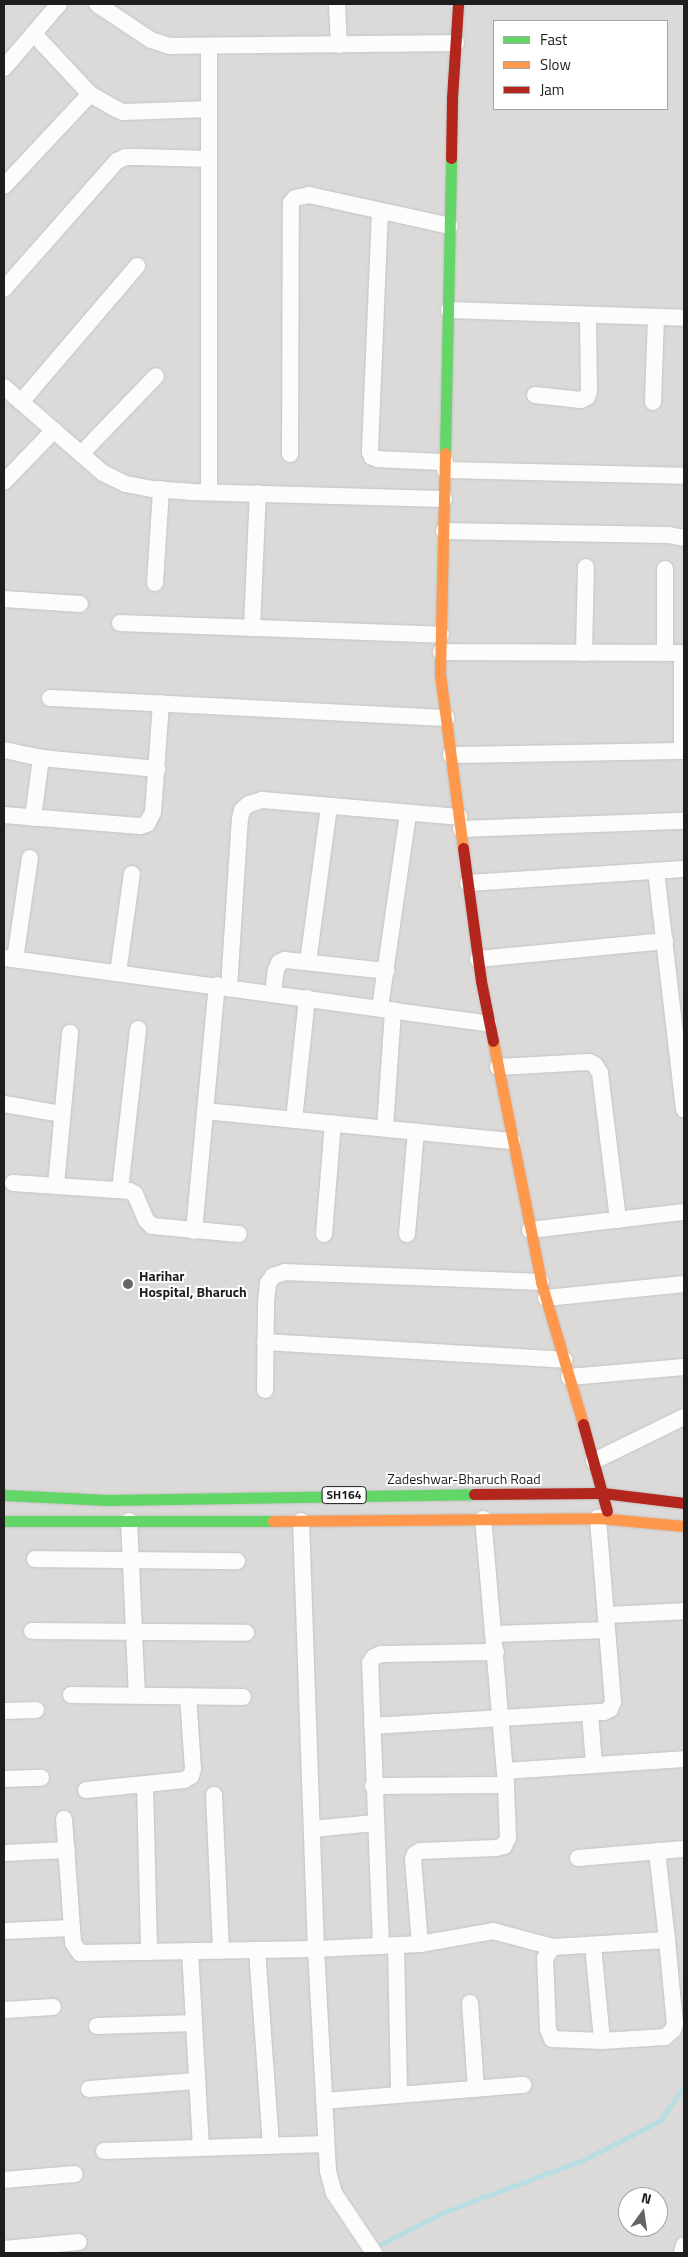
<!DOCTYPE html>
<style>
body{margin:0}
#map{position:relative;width:688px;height:2257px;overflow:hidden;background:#edeae7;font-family:"Titillium Web",sans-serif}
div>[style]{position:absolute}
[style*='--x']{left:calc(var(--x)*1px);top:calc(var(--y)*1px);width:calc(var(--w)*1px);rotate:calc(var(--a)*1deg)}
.residential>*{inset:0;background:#dcdad8}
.stream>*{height:5px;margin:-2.5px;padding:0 2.5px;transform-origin:2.5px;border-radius:2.5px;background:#b8dde3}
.roads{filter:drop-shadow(0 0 1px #c5c4c3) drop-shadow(0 0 1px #c5c4c3)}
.street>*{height:16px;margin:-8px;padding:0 8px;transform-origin:8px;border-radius:8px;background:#fcfcfb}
.fast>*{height:11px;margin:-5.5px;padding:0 5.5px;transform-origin:5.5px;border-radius:5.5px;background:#63d668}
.slow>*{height:11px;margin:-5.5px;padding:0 5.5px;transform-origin:5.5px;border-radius:5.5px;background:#ff974d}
.jam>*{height:11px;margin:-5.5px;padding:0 5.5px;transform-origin:5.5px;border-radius:5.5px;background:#b3261e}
.dots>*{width:14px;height:14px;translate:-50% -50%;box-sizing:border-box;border:2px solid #fff;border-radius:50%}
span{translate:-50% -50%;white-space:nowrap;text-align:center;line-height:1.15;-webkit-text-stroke:4px #fff;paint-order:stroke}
.shield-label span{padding:1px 4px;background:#fff;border:1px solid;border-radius:4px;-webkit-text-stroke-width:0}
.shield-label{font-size:12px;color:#1e1e1e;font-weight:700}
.poi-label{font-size:14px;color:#1e1e1e;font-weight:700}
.left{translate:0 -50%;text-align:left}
.street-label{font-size:14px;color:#1e1e1e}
.frame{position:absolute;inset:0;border:5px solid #1e1e1e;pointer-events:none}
.legend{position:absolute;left:493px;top:20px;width:175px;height:90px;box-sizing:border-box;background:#fff;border:1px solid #a5a5a5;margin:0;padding:6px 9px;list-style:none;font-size:15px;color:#1e1e1e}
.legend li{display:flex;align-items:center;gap:10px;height:25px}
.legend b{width:25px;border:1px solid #a5a5a5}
.north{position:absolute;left:618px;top:2187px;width:50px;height:50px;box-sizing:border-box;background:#fff;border:1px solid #a5a5a5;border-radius:50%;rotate:14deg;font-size:14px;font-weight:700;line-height:20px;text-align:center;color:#1e1e1e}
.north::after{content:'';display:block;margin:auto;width:18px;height:22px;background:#666564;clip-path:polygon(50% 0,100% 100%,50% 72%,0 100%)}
</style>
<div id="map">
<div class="residential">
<div style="clip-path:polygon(evenodd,4px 4px,684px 4px,684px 2253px,4px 2253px,4px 4px,494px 21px,667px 21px,667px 109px,494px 109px,494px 21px,4px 4px,628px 2197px,658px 2197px,658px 2227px,628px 2227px,628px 2197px)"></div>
</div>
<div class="stream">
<div style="--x:364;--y:2253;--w:90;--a:-27.1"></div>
<div style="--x:444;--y:2212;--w:148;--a:-20.5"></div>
<div style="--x:583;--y:2160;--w:86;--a:-26.9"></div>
<div style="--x:660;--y:2121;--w:42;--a:-55.6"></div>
</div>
<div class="roads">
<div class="street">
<div style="--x:97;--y:4;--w:65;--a:33.7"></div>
<div style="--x:151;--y:40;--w:20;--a:18"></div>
<div style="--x:170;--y:46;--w:286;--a:-0.6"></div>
<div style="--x:337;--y:4;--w:41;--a:87.2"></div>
<div style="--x:34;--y:34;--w:82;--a:47"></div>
<div style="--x:90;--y:94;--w:28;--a:30"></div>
<div style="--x:114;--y:108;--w:10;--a:24"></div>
<div style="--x:123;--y:112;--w:86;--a:-2"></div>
<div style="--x:209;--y:46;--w:446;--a:90"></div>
<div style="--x:4;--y:68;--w:84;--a:-49.3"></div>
<div style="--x:4;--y:186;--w:126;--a:-46.9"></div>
<div style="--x:380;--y:211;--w:241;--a:92.4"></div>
<div style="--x:370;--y:452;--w:5;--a:68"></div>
<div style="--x:372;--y:457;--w:6;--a:18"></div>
<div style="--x:378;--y:459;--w:67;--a:2.6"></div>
<div style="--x:4;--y:289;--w:171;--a:-48.6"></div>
<div style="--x:117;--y:161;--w:10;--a:-24"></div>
<div style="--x:126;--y:157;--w:12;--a:0"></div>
<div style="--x:138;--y:157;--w:71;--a:1.6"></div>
<div style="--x:449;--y:310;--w:235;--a:1.9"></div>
<div style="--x:4;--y:387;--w:131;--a:41"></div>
<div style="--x:103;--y:473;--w:25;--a:26"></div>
<div style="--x:126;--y:484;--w:26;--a:11"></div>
<div style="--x:152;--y:489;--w:39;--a:4"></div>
<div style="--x:191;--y:492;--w:253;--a:1.6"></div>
<div style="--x:535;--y:395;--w:46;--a:6.2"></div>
<div style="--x:581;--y:400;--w:7;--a:-27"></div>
<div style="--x:587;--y:397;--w:6;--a:-72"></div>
<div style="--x:589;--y:391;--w:76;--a:-90.8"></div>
<div style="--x:21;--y:402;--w:179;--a:-49.5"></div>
<div style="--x:653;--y:402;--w:85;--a:-88"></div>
<div style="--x:81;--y:454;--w:108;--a:-46.1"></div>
<div style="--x:290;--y:454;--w:251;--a:-89.8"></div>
<div style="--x:291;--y:203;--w:6;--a:-51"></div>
<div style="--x:295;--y:198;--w:14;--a:-12"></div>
<div style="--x:309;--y:195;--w:144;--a:12.4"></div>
<div style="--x:445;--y:470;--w:239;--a:1.4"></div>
<div style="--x:4;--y:482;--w:72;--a:-46.1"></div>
<div style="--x:444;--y:531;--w:225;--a:1"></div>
<div style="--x:669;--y:535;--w:15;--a:11"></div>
<div style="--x:155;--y:583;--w:94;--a:-86.3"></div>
<div style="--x:4;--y:599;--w:76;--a:3.8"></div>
<div style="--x:120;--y:623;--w:321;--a:2.1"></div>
<div style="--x:252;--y:628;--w:135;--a:-87.5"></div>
<div style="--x:441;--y:652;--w:243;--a:0.2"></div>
<div style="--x:584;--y:653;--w:86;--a:-88.7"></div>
<div style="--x:665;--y:653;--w:84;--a:-90"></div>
<div style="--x:50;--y:698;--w:397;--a:2.9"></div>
<div style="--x:4;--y:750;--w:38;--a:12"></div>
<div style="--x:41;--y:758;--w:117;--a:5.4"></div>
<div style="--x:682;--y:751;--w:98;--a:-90"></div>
<div style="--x:451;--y:755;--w:233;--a:-1"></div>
<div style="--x:4;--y:815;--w:136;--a:4.6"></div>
<div style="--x:140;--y:826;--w:7;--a:-16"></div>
<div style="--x:147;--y:824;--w:13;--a:-63"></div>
<div style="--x:153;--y:812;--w:109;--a:-85.8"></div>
<div style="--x:33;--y:818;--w:61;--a:-82.4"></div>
<div style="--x:461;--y:829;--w:223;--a:-2.1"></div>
<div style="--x:656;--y:871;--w:240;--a:83.3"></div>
<div style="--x:468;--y:883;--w:216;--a:-3.7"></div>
<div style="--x:4;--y:958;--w:489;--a:7.7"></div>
<div style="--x:15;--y:959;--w:102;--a:-81.6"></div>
<div style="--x:478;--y:959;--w:188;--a:-5.5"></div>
<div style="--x:308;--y:962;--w:157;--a:-82.3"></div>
<div style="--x:118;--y:973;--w:100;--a:-82"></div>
<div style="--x:229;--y:987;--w:168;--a:-86.3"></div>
<div style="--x:240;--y:819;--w:9;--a:-77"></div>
<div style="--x:242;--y:810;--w:9;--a:-41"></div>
<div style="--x:249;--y:804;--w:14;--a:-17"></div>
<div style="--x:262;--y:800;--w:198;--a:4.9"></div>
<div style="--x:273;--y:993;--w:23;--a:-83"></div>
<div style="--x:276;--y:970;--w:8;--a:-67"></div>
<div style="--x:279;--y:963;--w:7;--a:-27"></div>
<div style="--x:285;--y:960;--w:102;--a:6.2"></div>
<div style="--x:380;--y:1008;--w:197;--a:-81.8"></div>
<div style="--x:498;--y:1067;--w:91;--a:-3.1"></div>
<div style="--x:589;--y:1062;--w:7;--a:27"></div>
<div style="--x:595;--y:1065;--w:9;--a:58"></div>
<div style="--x:600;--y:1073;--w:148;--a:83"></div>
<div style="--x:4;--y:1104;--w:59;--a:9.8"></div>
<div style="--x:205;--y:1111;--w:309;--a:5.6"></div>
<div style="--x:294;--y:1120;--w:123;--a:-83.9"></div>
<div style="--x:385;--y:1128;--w:118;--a:-86.1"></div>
<div style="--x:13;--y:1183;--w:117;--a:3.9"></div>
<div style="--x:130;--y:1191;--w:6;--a:31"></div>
<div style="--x:135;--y:1194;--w:28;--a:67"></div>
<div style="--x:146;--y:1220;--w:8;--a:45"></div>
<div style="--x:152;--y:1226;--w:87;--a:5.3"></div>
<div style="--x:56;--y:1185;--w:153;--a:-84.7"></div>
<div style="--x:120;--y:1190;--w:162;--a:-83.6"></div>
<div style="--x:530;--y:1230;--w:155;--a:-6.7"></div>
<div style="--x:194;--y:1231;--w:247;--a:-84.7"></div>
<div style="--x:324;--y:1234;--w:111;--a:-85.4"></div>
<div style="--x:407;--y:1234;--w:103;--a:-85"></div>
<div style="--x:546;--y:1298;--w:139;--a:-5.8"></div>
<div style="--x:265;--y:1342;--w:300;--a:3.4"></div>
<div style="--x:569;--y:1377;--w:115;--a:-5"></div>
<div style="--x:265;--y:1390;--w:88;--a:-89.3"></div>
<div style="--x:266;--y:1302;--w:19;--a:-84"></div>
<div style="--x:268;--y:1283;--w:9;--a:-54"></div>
<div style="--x:273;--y:1276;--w:13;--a:-18"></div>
<div style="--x:285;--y:1272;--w:256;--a:2.2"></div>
<div style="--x:594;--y:1461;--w:100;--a:-26.1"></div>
<div style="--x:129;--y:1521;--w:175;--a:87.4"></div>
<div style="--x:301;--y:1521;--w:428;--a:88"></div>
<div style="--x:316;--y:1949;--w:222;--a:86.9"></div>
<div style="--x:328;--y:2171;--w:23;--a:75"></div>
<div style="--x:334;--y:2193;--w:72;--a:56.3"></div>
<div style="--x:35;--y:1559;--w:202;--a:0.6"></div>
<div style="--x:606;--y:1615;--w:78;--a:-2.9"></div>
<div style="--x:32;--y:1631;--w:214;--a:0.5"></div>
<div style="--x:494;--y:1634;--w:113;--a:-2"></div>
<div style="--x:71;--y:1695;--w:172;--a:0.7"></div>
<div style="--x:4;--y:1711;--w:32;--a:-2"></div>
<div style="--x:590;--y:1713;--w:52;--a:85.6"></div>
<div style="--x:372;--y:1726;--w:232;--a:-3.5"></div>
<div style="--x:604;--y:1712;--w:7;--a:-27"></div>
<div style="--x:610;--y:1709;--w:8;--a:-67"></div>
<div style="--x:613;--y:1702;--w:185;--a:-94.7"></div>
<div style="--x:505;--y:1771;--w:179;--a:-3.8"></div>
<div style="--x:4;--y:1779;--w:37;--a:-2"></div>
<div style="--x:145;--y:1785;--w:167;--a:88.6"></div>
<div style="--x:373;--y:1786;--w:133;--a:-0.4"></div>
<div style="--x:86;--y:1790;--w:99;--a:-5.8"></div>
<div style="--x:184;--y:1780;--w:8;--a:-30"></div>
<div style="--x:191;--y:1776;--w:7;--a:-74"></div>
<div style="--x:193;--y:1769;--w:73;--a:-93.9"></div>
<div style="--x:214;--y:1795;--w:156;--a:87.4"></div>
<div style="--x:64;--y:1819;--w:124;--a:85.8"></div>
<div style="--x:73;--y:1943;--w:12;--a:55"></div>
<div style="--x:80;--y:1953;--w:236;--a:-1"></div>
<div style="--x:316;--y:1949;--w:104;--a:-2.8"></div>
<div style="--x:420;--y:1944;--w:74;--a:-10.1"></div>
<div style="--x:493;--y:1931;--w:62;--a:14.9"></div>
<div style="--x:312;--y:1829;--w:63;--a:-5.4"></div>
<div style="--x:657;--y:1851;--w:90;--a:83.6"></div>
<div style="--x:667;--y:1940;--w:84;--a:84.6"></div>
<div style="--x:675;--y:2024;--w:6;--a:108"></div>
<div style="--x:673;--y:2030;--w:11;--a:139"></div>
<div style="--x:665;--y:2037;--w:63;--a:176.4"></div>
<div style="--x:602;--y:2041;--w:50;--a:-177.7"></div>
<div style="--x:552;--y:2039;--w:11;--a:-112"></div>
<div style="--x:548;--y:2029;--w:71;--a:-92.4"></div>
<div style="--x:545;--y:1958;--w:14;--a:-54"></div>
<div style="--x:553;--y:1947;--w:114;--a:-3.5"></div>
<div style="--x:4;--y:1853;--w:63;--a:-2.7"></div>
<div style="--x:578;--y:1858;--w:106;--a:-4.9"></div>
<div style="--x:4;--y:1931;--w:68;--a:-2.5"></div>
<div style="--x:420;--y:1944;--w:85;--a:-94.7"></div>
<div style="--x:413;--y:1859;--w:5;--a:-68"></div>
<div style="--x:415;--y:1854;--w:6;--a:-31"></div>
<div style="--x:420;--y:1851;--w:76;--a:-2.3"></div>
<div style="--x:496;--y:1848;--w:8;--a:-14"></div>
<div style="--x:504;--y:1846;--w:9;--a:-63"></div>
<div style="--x:508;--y:1838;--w:53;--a:-92.2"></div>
<div style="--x:506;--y:1785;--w:267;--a:-94.9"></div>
<div style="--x:593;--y:1945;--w:96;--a:84.6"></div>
<div style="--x:381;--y:1946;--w:283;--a:-92.2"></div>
<div style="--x:370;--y:1663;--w:7;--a:-56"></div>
<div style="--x:374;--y:1657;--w:8;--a:-23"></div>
<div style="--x:381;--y:1654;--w:115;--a:-1"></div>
<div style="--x:396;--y:1946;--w:149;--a:88.8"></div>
<div style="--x:257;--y:1950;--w:196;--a:85.9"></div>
<div style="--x:190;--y:1951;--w:197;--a:86.8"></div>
<div style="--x:470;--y:2003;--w:86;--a:86"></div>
<div style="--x:4;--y:2010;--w:49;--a:-3.5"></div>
<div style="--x:97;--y:2026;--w:97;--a:-1.8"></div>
<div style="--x:89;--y:2089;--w:108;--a:-4.2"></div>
<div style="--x:324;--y:2101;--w:200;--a:-4.6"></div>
<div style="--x:104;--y:2151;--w:222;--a:-1.8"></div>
<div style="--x:4;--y:2180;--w:71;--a:-4.8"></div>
<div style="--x:4;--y:2249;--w:75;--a:-5.3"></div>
<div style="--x:682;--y:2253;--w:8;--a:-76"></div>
</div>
<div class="fast">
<div style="--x:445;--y:453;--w:295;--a:-88.8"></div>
<div style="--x:4;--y:1495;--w:104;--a:2.8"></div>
<div style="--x:108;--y:1500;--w:366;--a:-0.9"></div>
<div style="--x:4;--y:1521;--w:269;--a:0"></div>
</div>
<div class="slow">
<div style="--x:445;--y:453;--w:221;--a:91.3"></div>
<div style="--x:440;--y:674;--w:176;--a:82.5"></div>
<div style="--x:493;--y:1041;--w:246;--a:78.7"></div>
<div style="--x:541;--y:1282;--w:148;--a:73.5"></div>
<div style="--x:273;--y:1521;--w:325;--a:-0.5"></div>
<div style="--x:598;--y:1518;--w:86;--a:5.3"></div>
</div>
<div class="jam">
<div style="--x:451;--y:158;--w:60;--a:-89"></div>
<div style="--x:452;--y:98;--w:94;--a:-86.3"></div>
<div style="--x:463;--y:848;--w:134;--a:82.3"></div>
<div style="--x:481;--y:981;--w:61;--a:78.7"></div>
<div style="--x:583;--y:1424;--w:90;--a:74.6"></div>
<div style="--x:474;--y:1494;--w:129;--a:-0.4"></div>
<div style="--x:603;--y:1493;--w:82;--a:7"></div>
</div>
</div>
<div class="dots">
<div style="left:128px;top:1284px;background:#666564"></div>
</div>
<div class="shield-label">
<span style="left:344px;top:1495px">SH164</span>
</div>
<div class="poi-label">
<span class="left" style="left:139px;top:1284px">Harihar<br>Hospital, Bharuch</span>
</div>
<div class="street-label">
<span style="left:464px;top:1479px">Zadeshwar-Bharuch Road</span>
</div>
<div class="frame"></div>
<ul class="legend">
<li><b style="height:6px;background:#63d668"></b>Fast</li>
<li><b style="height:6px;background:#ff974d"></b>Slow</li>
<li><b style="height:6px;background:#b3261e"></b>Jam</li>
</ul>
<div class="north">N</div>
</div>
